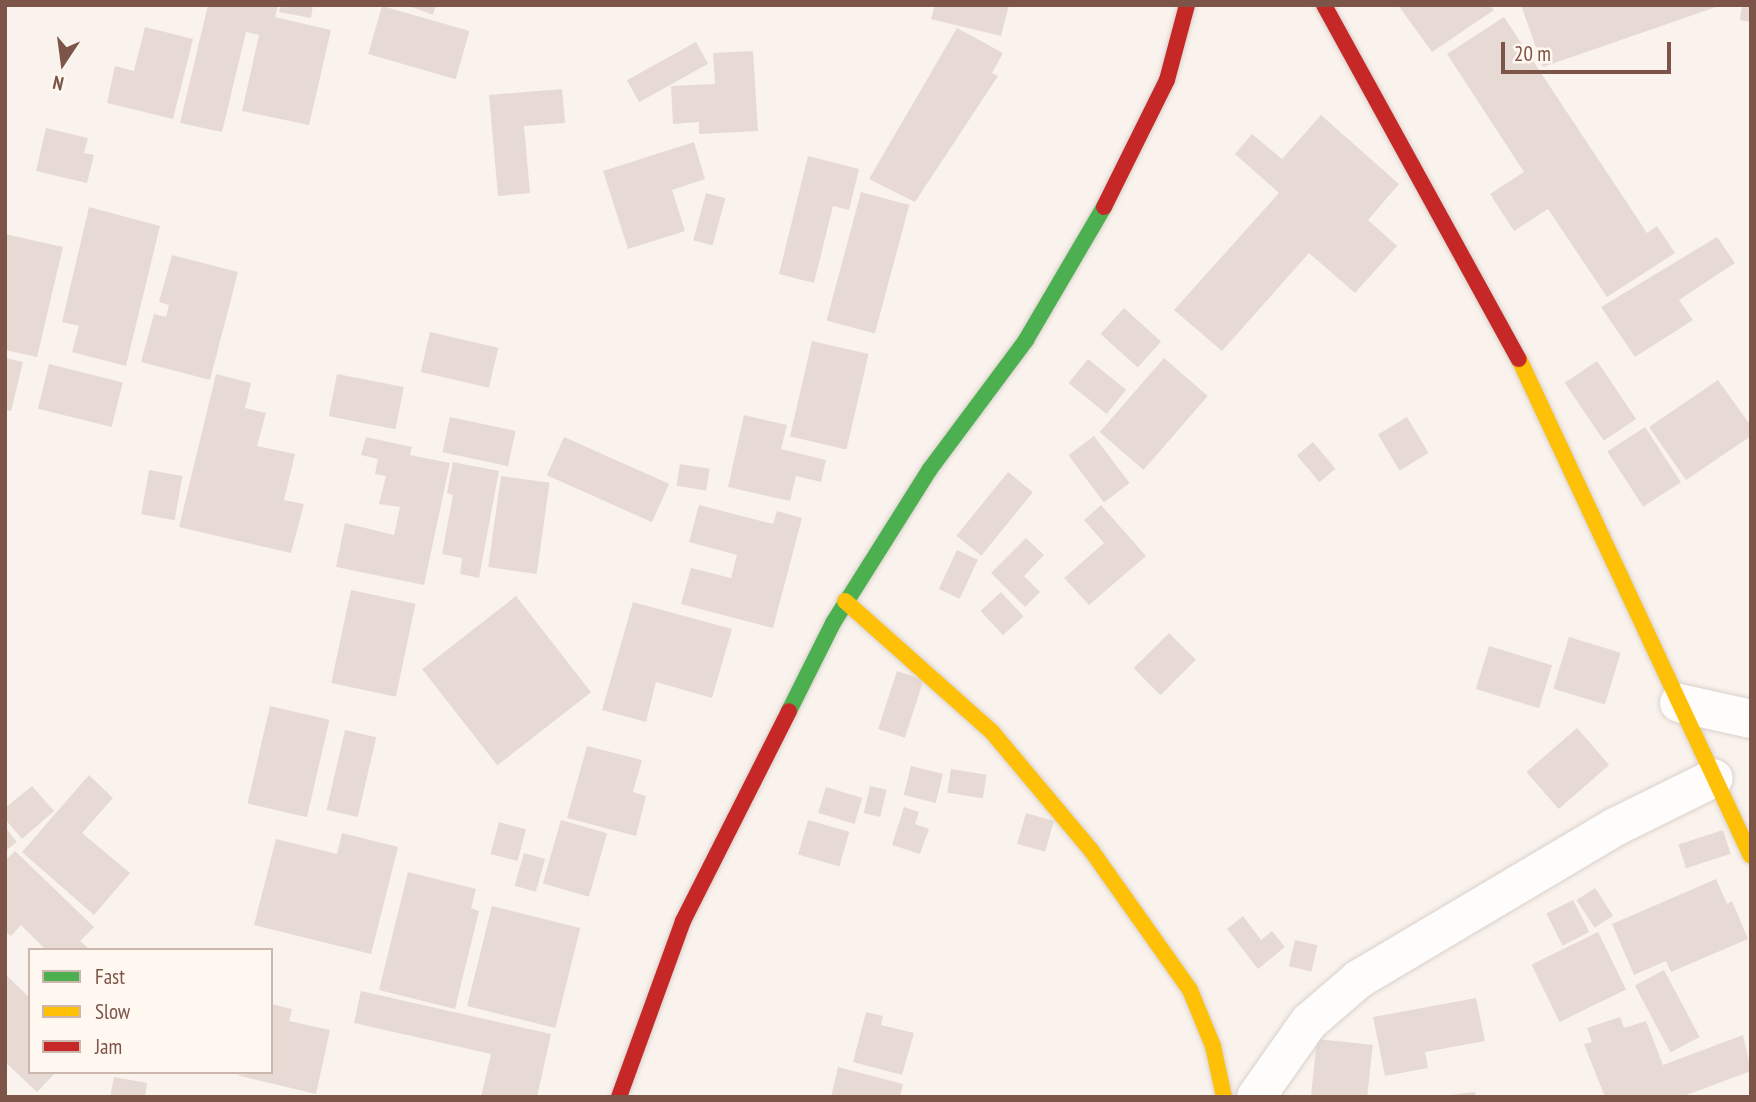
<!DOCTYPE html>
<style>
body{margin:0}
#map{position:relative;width:1756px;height:1102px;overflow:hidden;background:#faf3ed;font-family:"PT Sans Narrow",sans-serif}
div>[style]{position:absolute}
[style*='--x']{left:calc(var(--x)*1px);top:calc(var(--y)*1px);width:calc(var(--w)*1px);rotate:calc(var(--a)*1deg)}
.building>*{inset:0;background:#e7dad4;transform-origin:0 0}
.roads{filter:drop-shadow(0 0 2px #d9d0cb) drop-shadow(0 0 2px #d9d0cb)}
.street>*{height:38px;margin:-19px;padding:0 19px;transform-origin:19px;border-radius:19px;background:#fefdfc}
.fast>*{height:16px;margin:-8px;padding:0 8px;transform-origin:8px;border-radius:8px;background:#4caf50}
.slow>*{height:16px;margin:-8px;padding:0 8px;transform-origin:8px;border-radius:8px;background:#ffc107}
.jam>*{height:16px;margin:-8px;padding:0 8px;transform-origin:8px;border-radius:8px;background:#c62828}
span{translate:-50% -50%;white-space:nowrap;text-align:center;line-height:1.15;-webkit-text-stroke:5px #fff8f1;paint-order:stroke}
.frame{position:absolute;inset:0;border:7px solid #7d5548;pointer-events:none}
.legend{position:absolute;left:28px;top:948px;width:245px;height:126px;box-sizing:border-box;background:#fff8f1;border:2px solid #cbb7ad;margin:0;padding:9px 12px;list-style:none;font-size:21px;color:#7d5548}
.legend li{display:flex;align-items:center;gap:14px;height:35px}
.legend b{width:35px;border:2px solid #cbb7ad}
.north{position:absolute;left:28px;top:28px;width:70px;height:70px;-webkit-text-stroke:5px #fff8f1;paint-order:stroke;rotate:193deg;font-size:19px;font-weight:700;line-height:28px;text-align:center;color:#7d5548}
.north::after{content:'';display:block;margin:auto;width:24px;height:32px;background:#7d5548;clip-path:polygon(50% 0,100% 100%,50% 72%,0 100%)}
.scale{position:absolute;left:1501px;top:42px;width:170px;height:32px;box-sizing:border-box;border:4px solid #7d5548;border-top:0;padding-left:9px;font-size:21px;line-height:24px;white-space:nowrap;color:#7d5548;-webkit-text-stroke:5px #fff8f1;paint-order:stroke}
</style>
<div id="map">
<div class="building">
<div style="clip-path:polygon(208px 5px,278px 5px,275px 17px,331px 30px,309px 125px,242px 111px,259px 35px,246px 32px,222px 132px,180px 123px)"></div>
<div style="clip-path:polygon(281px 5px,313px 5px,311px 18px,279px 12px)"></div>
<div style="clip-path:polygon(406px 5px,436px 5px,433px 15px)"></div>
<div style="clip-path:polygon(935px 5px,1009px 5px,1001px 36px,931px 19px)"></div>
<div style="clip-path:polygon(1398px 5px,1490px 5px,1494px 10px,1432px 52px)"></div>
<div style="clip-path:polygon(1521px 5px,1719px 5px,1719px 6px,1543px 67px)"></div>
<div style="clip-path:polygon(1742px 5px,1751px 5px,1751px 22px,1740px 20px)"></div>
<div style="left:382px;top:6px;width:91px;height:50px;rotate:16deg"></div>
<div style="clip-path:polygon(1504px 17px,1647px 233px,1657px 226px,1675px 253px,1607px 297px,1548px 209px,1514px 231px,1490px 194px,1524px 172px,1447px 54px)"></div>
<div style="clip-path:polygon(145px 27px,193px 39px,173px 119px,107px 103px,115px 66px,134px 71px)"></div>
<div style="clip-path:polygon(957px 28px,1003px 53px,992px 73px,998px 76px,915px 202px,869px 179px)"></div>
<div style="left:696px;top:42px;width:25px;height:79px;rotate:61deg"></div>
<div style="clip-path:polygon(753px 51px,758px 131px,699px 134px,699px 122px,673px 124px,671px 86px,715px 84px,713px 53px)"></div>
<div style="clip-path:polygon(562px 89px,565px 123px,524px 126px,530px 193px,498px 196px,489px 95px)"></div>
<div style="clip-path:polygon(1321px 115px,1399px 184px,1368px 220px,1397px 246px,1355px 293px,1309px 253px,1222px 351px,1174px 310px,1279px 193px,1235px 154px,1252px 134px,1282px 159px)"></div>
<div style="clip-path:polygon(46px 128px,88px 138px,84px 153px,94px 155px,87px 183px,36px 171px)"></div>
<div style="clip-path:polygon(694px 142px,705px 179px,672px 190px,685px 231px,628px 249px,603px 171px)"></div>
<div style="clip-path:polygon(808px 156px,859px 169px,849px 210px,833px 206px,814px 283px,779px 274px)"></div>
<div style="left:861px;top:192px;width:50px;height:133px;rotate:15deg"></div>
<div style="left:706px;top:193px;width:20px;height:49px;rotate:15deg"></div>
<div style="clip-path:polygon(89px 207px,160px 226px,126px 366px,72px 352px,79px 326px,62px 322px)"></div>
<div style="clip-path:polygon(5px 234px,63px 247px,37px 357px,5px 350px)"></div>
<div style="clip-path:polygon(1717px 237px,1735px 263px,1679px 300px,1693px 320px,1635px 357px,1601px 307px)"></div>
<div style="clip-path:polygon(172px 255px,238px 272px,210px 380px,141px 362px,154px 314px,166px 317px,169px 305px,159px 302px)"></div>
<div style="left:1124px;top:308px;width:50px;height:35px;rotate:42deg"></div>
<div style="left:430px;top:332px;width:70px;height:41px;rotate:13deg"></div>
<div style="left:812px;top:341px;width:58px;height:98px;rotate:13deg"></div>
<div style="clip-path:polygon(5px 358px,23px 362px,11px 411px,5px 410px)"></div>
<div style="left:1164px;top:358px;width:58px;height:98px;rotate:41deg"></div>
<div style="left:1088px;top:359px;width:49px;height:31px;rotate:39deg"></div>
<div style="left:1597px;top:361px;width:70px;height:39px;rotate:56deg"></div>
<div style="left:49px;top:364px;width:76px;height:46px;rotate:14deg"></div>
<div style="clip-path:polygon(216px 374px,251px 383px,245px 408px,266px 413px,257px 446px,295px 454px,284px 500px,304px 504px,291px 553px,179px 527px)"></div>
<div style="left:337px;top:374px;width:68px;height:43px;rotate:11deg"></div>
<div style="clip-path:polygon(1718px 380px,1751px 426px,1751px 436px,1686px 480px,1649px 427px)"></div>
<div style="clip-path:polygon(744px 415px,787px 425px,781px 449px,826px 460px,821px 482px,796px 476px,790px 501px,728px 487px)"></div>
<div style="left:450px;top:417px;width:67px;height:36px;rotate:12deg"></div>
<div style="left:1407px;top:417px;width:42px;height:34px;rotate:59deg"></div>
<div style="left:1645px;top:427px;width:66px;height:45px;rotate:57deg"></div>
<div style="left:1094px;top:436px;width:59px;height:32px;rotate:53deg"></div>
<div style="clip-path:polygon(366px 437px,412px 447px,410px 455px,450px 463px,424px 585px,336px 567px,345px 523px,394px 535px,400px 507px,379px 504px,386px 476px,375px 474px,378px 459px,361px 455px)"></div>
<div style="left:564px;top:437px;width:115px;height:42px;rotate:24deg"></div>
<div style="left:1313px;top:442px;width:35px;height:21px;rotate:50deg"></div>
<div style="clip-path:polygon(453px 462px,499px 471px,479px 578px,460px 574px,462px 558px,442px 554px,453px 495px,447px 493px)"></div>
<div style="left:680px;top:464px;width:30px;height:22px;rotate:9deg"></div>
<div style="left:149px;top:470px;width:34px;height:45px;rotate:10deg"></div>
<div style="left:1008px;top:472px;width:32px;height:82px;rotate:39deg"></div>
<div style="left:501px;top:476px;width:49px;height:92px;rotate:8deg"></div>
<div style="clip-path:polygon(699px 505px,773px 524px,777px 511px,802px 518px,773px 628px,681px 604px,691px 568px,731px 578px,737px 555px,689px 542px)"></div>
<div style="clip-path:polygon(1101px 505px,1146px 556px,1089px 605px,1064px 578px,1104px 543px,1084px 520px)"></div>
<div style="clip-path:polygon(1026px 538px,1044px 555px,1024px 576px,1040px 592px,1025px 607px,991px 573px)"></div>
<div style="left:957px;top:550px;width:23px;height:43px;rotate:25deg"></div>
<div style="left:351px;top:590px;width:66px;height:95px;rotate:12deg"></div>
<div style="left:1001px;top:592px;width:33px;height:28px;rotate:47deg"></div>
<div style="left:516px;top:596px;width:122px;height:119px;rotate:52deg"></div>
<div style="clip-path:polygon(633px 602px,732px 629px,712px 698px,656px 682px,646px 722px,602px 710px)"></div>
<div style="left:1169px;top:633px;width:38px;height:50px;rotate:45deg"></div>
<div style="left:1569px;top:637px;width:54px;height:54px;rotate:17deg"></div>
<div style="left:1489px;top:646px;width:66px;height:45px;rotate:17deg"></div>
<div style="left:897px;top:671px;width:28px;height:61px;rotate:18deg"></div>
<div style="left:270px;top:706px;width:61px;height:100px;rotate:13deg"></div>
<div style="left:1577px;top:728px;width:49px;height:67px;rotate:49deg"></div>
<div style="left:345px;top:730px;width:32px;height:82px;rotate:13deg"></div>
<div style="clip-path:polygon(587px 746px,642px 760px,633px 792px,646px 796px,636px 836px,567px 818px)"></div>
<div style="left:911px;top:766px;width:33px;height:30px;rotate:14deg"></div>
<div style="left:951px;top:769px;width:36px;height:24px;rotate:9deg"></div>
<div style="clip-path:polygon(89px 775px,113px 798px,82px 833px,130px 873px,94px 915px,22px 852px)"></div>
<div style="clip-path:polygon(32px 786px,54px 811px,22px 839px,5px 819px,5px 808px)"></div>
<div style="left:870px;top:786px;width:17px;height:28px;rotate:13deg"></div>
<div style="left:826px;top:787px;width:38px;height:27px;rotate:17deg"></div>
<div style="clip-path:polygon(904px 807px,919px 812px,915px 824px,929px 829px,920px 854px,892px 845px)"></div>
<div style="left:1026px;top:813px;width:29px;height:32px;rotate:16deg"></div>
<div style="left:561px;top:820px;width:48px;height:66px;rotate:16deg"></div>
<div style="left:808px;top:820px;width:43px;height:36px;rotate:16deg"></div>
<div style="left:499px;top:822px;width:28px;height:33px;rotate:15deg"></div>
<div style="clip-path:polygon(5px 827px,17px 842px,5px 851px)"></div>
<div style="left:1723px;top:830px;width:25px;height:47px;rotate:72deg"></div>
<div style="clip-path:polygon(342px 833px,398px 847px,371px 954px,254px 925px,276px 839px,337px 854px)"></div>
<div style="clip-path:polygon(15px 851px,94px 927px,80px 941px,90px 950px,46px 950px,21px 925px,11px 936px,5px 931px,5px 861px)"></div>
<div style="left:524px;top:853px;width:22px;height:34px;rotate:16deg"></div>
<div style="clip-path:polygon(408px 872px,476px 889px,471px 908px,479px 911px,455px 1009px,379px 990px)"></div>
<div style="clip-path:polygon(1716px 879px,1727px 904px,1732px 901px,1748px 939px,1671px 972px,1666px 961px,1634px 975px,1612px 924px)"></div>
<div style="left:1595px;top:888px;width:33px;height:22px;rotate:57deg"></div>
<div style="left:1573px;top:900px;width:36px;height:30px;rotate:63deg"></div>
<div style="left:492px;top:906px;width:91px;height:103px;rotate:14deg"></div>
<div style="clip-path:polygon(1243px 916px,1261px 940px,1272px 931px,1285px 947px,1258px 969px,1227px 929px)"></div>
<div style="left:1598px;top:932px;width:64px;height:74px;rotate:64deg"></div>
<div style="left:1295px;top:940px;width:23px;height:27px;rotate:13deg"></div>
<div style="left:1664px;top:970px;width:76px;height:33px;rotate:62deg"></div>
<div style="clip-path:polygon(5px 974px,30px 998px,30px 1072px,56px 1072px,37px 1092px,5px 1062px)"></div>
<div style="clip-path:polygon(361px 991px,551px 1034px,537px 1097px,481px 1097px,491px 1054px,354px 1023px)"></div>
<div style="clip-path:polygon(1476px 998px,1485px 1041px,1425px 1052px,1428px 1068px,1385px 1076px,1373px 1017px)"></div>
<div style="clip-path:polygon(271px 1004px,292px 1009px,289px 1021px,330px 1030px,316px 1094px,236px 1075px,271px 1072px)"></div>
<div style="clip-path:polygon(866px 1012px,883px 1016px,881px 1025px,914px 1033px,902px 1075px,853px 1062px)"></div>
<div style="clip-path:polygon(1620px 1017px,1624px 1028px,1646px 1021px,1663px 1065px,1743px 1035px,1751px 1071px,1681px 1097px,1605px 1097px,1584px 1044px,1592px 1042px,1587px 1028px)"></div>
<div style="left:1317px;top:1039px;width:56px;height:58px;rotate:6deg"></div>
<div style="clip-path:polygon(838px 1067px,903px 1084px,900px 1097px,831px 1097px)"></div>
<div style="clip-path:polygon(114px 1077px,147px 1083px,145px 1097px,110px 1097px)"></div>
<div style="clip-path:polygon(1475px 1092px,1476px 1097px,1449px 1097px,1449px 1095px)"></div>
</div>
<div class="roads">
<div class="street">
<div style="--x:1679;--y:703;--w:74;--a:12.5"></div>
<div style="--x:1256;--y:1097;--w:92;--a:-54.8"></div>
<div style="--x:1309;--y:1022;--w:66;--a:-40.7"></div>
<div style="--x:1359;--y:979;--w:298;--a:-30.7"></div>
<div style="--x:1615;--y:827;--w:110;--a:-26.3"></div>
</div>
<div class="fast">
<div style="--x:789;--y:711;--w:98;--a:-63.4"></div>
<div style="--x:833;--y:623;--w:182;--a:-57.8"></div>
<div style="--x:930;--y:469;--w:161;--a:-53.3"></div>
<div style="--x:1026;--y:340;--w:154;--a:-59.6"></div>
</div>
<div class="slow">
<div style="--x:1519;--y:359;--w:548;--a:64.98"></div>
<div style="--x:845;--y:601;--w:197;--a:41.7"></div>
<div style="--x:992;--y:732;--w:154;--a:50"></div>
<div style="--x:1091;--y:850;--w:171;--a:54.7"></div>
<div style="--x:1190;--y:990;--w:61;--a:67.7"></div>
<div style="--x:1213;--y:1046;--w:52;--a:77.8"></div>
</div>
<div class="jam">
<div style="--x:1324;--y:5;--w:404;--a:61.2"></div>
<div style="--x:1104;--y:207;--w:142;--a:-63.6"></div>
<div style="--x:1167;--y:80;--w:78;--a:-75.1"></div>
<div style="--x:619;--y:1097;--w:187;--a:-70"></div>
<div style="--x:683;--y:921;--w:235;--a:-63.2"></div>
</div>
</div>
<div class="frame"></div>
<ul class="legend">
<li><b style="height:9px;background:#4caf50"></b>Fast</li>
<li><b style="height:9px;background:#ffc107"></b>Slow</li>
<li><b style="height:9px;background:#c62828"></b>Jam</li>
</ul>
<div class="north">N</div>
<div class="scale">20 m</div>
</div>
